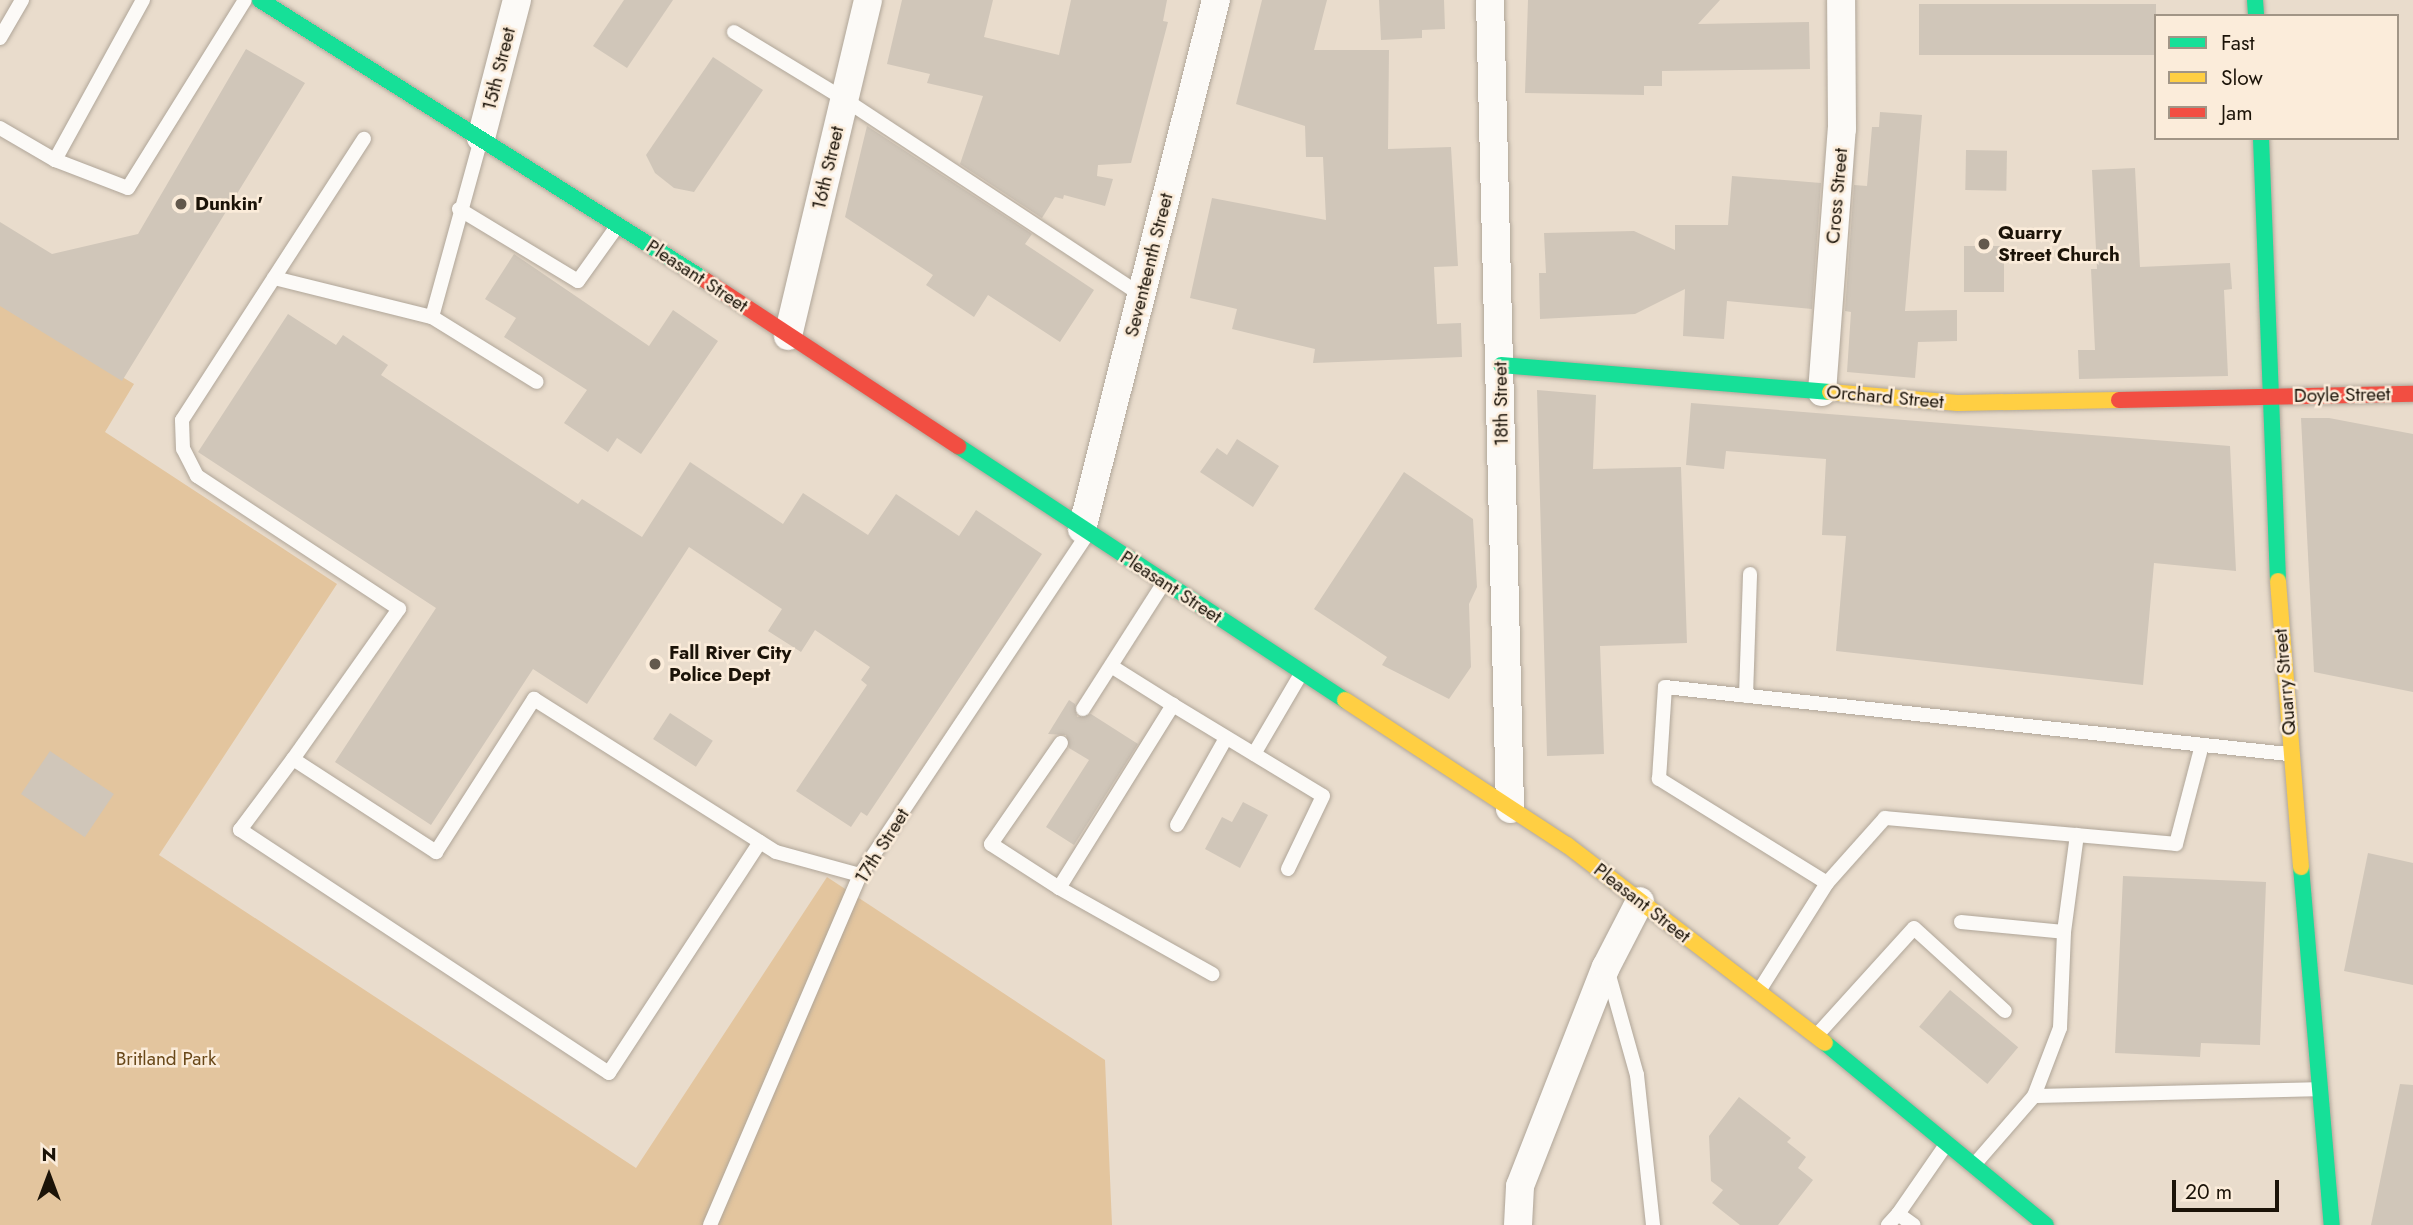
<!DOCTYPE html>
<style>
body{margin:0}
#map{position:relative;width:2413px;height:1225px;overflow:hidden;background:#e9dccc;font-family:Jost,sans-serif}
div>[style]{position:absolute}
[style*='--x']{left:calc(var(--x)*1px);top:calc(var(--y)*1px);width:calc(var(--w)*1px);rotate:calc(var(--a)*1deg)}
.green>*{inset:0;background:#e3c59e}
.building>*{inset:0;background:#d0c6b9;transform-origin:0 0}
.roads{filter:drop-shadow(0 0 2px #b0a699) drop-shadow(0 0 2px #b0a699)}
.lane>*{height:14px;margin:-7px;padding:0 7px;transform-origin:7px;border-radius:7px;background:#fcfaf7}
.street>*{height:28px;margin:-14px;padding:0 14px;transform-origin:14px;border-radius:14px;background:#fcfaf7}
.fast>*{height:16px;margin:-8px;padding:0 8px;transform-origin:8px;border-radius:8px;background:#16e098}
.slow>*{height:16px;margin:-8px;padding:0 8px;transform-origin:8px;border-radius:8px;background:#ffcf43}
.jam>*{height:16px;margin:-8px;padding:0 8px;transform-origin:8px;border-radius:8px;background:#f24e42}
.dots>*{width:19px;height:19px;translate:-50% -50%;box-sizing:border-box;border:4px solid #fbecda;border-radius:50%}
span{translate:-50% -50%;white-space:nowrap;text-align:center;line-height:1.15;-webkit-text-stroke:5px #fbecda;paint-order:stroke}
.street-label{font-size:19px;color:#1b1308}
.poi-label{font-size:19px;color:#1b1308;font-weight:700}
.left{translate:0 -50%;text-align:left}
.park-label{font-size:19px;color:#694819}
.legend{position:absolute;left:2154px;top:14px;width:245px;height:126px;box-sizing:border-box;background:#fbecda;border:2px solid #a19586;margin:0;padding:9px 12px;list-style:none;font-size:21px;color:#1b1308}
.legend li{display:flex;align-items:center;gap:14px;height:35px}
.legend b{width:35px;border:2px solid #a19586}
.north{position:absolute;left:14px;top:1141px;width:70px;height:70px;-webkit-text-stroke:5px #fbecda;paint-order:stroke;rotate:0deg;font-size:19px;font-weight:700;line-height:28px;text-align:center;color:#1b1308}
.north::after{content:'';display:block;margin:auto;width:24px;height:32px;background:#1b1308;clip-path:polygon(50% 0,100% 100%,50% 72%,0 100%)}
.scale{position:absolute;left:2172px;top:1180px;width:107px;height:32px;box-sizing:border-box;border:4px solid #1b1308;border-top:0;padding-left:9px;font-size:21px;line-height:24px;white-space:nowrap;color:#1b1308;-webkit-text-stroke:5px #fbecda;paint-order:stroke}
</style>
<div id="map">
<div class="green">
<div style="clip-path:polygon(0 304px,134px 384px,105px 432px,337px 584px,159px 855px,636px 1168px,827px 877px,1105px 1060px,1112px 1225px,0 1225px)"></div>
</div>
<div class="building">
<div style="clip-path:polygon(624px 0,673px 0,627px 68px,593px 46px)"></div>
<div style="clip-path:polygon(902px 0,993px 0,984px 37px,1059px 55px,1071px 0,1167px 0,1163px 21px,1168px 22px,1131px 163px,1098px 165px,1097px 176px,1113px 179px,1105px 206px,1064px 195px,1063px 199px,1055px 197px,1042px 218px,960px 164px,983px 96px,927px 83px,930px 74px,887px 64px)"></div>
<div style="clip-path:polygon(1262px 0,1327px 0,1314px 50px,1389px 50px,1388px 149px,1451px 147px,1458px 266px,1434px 267px,1437px 324px,1461px 323px,1462px 357px,1313px 363px,1315px 349px,1232px 329px,1237px 309px,1190px 298px,1212px 198px,1326px 220px,1323px 157px,1306px 157px,1305px 126px,1236px 104px)"></div>
<div style="clip-path:polygon(1379px 0,1444px 0,1445px 29px,1422px 30px,1422px 38px,1381px 40px)"></div>
<div style="clip-path:polygon(1528px 0,1720px 0,1698px 24px,1809px 22px,1810px 69px,1662px 71px,1662px 86px,1644px 86px,1644px 95px,1525px 93px)"></div>
<div style="left:2156px;top:4px;width:51px;height:237px;rotate:90deg"></div>
<div style="clip-path:polygon(246px 49px,305px 83px,122px 381px,0 306px,0 222px,52px 254px,138px 234px)"></div>
<div style="clip-path:polygon(713px 57px,763px 90px,694px 192px,674px 188px,655px 173px,646px 155px)"></div>
<div style="clip-path:polygon(1880px 112px,1922px 115px,1905px 311px,1957px 310px,1957px 341px,1918px 342px,1915px 378px,1847px 372px,1851px 312px,1845px 311px,1854px 185px,1867px 186px,1872px 127px,1879px 127px)"></div>
<div style="clip-path:polygon(867px 126px,1032px 234px,1025px 244px,1094px 290px,1060px 342px,988px 295px,974px 317px,926px 285px,933px 275px,845px 217px)"></div>
<div style="left:1966px;top:150px;width:41px;height:40px;rotate:1deg"></div>
<div style="clip-path:polygon(2135px 168px,2140px 267px,2230px 263px,2232px 289px,2224px 290px,2228px 376px,2079px 379px,2078px 350px,2095px 350px,2091px 269px,2097px 269px,2092px 170px)"></div>
<div style="clip-path:polygon(1732px 176px,1821px 183px,1812px 309px,1727px 301px,1724px 339px,1683px 336px,1685px 289px,1635px 314px,1540px 319px,1539px 273px,1546px 273px,1544px 233px,1634px 231px,1675px 250px,1675px 225px,1728px 225px)"></div>
<div style="left:1964px;top:246px;width:40px;height:46px"></div>
<div style="clip-path:polygon(514px 254px,649px 346px,673px 310px,718px 341px,641px 454px,617px 438px,608px 452px,564px 423px,587px 390px,504px 337px,516px 318px,485px 299px)"></div>
<div style="clip-path:polygon(288px 314px,336px 345px,343px 335px,388px 365px,381px 375px,578px 504px,582px 499px,642px 537px,690px 462px,783px 524px,803px 493px,868px 535px,896px 494px,959px 536px,976px 510px,1042px 554px,867px 816px,861px 812px,851px 827px,796px 791px,867px 685px,861px 680px,870px 667px,815px 630px,801px 652px,768px 631px,782px 609px,689px 547px,587px 704px,533px 669px,431px 825px,335px 762px,436px 608px,198px 452px)"></div>
<div style="clip-path:polygon(1537px 390px,1596px 395px,1593px 469px,1681px 467px,1687px 643px,1600px 646px,1604px 754px,1547px 756px)"></div>
<div style="clip-path:polygon(1691px 403px,2230px 446px,2236px 571px,2154px 563px,2143px 685px,1836px 651px,1846px 536px,1822px 535px,1826px 459px,1726px 451px,1724px 469px,1686px 465px)"></div>
<div style="clip-path:polygon(2301px 418px,2329px 418px,2413px 434px,2413px 692px,2314px 672px)"></div>
<div style="clip-path:polygon(1237px 439px,1279px 466px,1253px 507px,1200px 472px,1217px 448px,1227px 455px)"></div>
<div style="clip-path:polygon(1404px 472px,1473px 519px,1477px 587px,1469px 604px,1471px 667px,1449px 699px,1382px 665px,1387px 657px,1314px 609px)"></div>
<div style="clip-path:polygon(1069px 700px,1075px 704px,1077px 717px,1091px 714px,1138px 744px,1074px 845px,1046px 827px,1089px 760px,1069px 748px,1066px 735px,1048px 734px)"></div>
<div style="left:670px;top:713px;width:51px;height:31px;rotate:33deg"></div>
<div style="left:50px;top:751px;width:77px;height:52px;rotate:34deg"></div>
<div style="clip-path:polygon(1243px 802px,1268px 815px,1240px 868px,1205px 849px,1222px 817px,1232px 822px)"></div>
<div style="clip-path:polygon(2368px 853px,2413px 863px,2413px 985px,2344px 971px)"></div>
<div style="clip-path:polygon(2123px 876px,2266px 882px,2260px 1045px,2201px 1043px,2200px 1057px,2115px 1053px)"></div>
<div style="left:1950px;top:990px;width:89px;height:48px;rotate:40deg"></div>
<div style="clip-path:polygon(2400px 1084px,2413px 1085px,2413px 1225px,2371px 1225px)"></div>
<div style="clip-path:polygon(1739px 1097px,1791px 1138px,1787px 1142px,1806px 1157px,1798px 1168px,1813px 1180px,1778px 1225px,1740px 1225px,1712px 1203px,1723px 1190px,1711px 1181px,1709px 1136px)"></div>
</div>
<div class="roads">
<div class="lane">
<div style="--x:734;--y:32;--w:129;--a:31.3"></div>
<div style="--x:844;--y:99;--w:356;--a:33.4"></div>
<div style="--x:0;--y:38;--w:44;--a:-59.9"></div>
<div style="--x:0;--y:128;--w:64;--a:30.2"></div>
<div style="--x:55;--y:160;--w:183;--a:-61.2"></div>
<div style="--x:55;--y:160;--w:78;--a:21"></div>
<div style="--x:128;--y:188;--w:221;--a:-58.1"></div>
<div style="--x:459;--y:209;--w:139;--a:31.2"></div>
<div style="--x:578;--y:281;--w:69;--a:-54.5"></div>
<div style="--x:274;--y:278;--w:163;--a:13.9"></div>
<div style="--x:432;--y:317;--w:185;--a:-74.6"></div>
<div style="--x:432;--y:317;--w:123;--a:31.8"></div>
<div style="--x:1746;--y:696;--w:122;--a:-88.1"></div>
<div style="--x:1173;--y:705;--w:175;--a:31.2"></div>
<div style="--x:1323;--y:796;--w:81;--a:115.6"></div>
<div style="--x:1083;--y:709;--w:148;--a:-57.4"></div>
<div style="--x:1061;--y:743;--w:123;--a:124.7"></div>
<div style="--x:991;--y:844;--w:81;--a:32.9"></div>
<div style="--x:1059;--y:888;--w:216;--a:-58.1"></div>
<div style="--x:1173;--y:705;--w:73;--a:-147.8"></div>
<div style="--x:1254;--y:754;--w:93;--a:-59.6"></div>
<div style="--x:293;--y:759;--w:184;--a:-54.8"></div>
<div style="--x:399;--y:609;--w:242;--a:-146.6"></div>
<div style="--x:197;--y:476;--w:30;--a:-117"></div>
<div style="--x:183;--y:449;--w:29;--a:-92"></div>
<div style="--x:182;--y:420;--w:335;--a:-57.1"></div>
<div style="--x:1177;--y:825;--w:100;--a:-60.6"></div>
<div style="--x:760;--y:842;--w:276;--a:123.2"></div>
<div style="--x:609;--y:1073;--w:442;--a:-146.6"></div>
<div style="--x:240;--y:830;--w:89;--a:-53.3"></div>
<div style="--x:293;--y:759;--w:171;--a:33"></div>
<div style="--x:436;--y:852;--w:182;--a:-57.4"></div>
<div style="--x:534;--y:699;--w:286;--a:32.3"></div>
<div style="--x:776;--y:852;--w:87;--a:15.3"></div>
<div style="--x:1827;--y:883;--w:87;--a:-48.3"></div>
<div style="--x:1885;--y:818;--w:292;--a:5.1"></div>
<div style="--x:2176;--y:844;--w:102;--a:-75.3"></div>
<div style="--x:1059;--y:888;--w:176;--a:29.3"></div>
<div style="--x:1961;--y:922;--w:103;--a:5.5"></div>
<div style="--x:2064;--y:932;--w:98;--a:-82.4"></div>
<div style="--x:1608;--y:972;--w:107;--a:74.3"></div>
<div style="--x:1637;--y:1075;--w:151;--a:83.9"></div>
<div style="--x:1759;--y:991;--w:128;--a:-57.8"></div>
<div style="--x:1827;--y:883;--w:198;--a:-148.2"></div>
<div style="--x:1659;--y:779;--w:92;--a:-86.3"></div>
<div style="--x:1665;--y:687;--w:627;--a:6.14"></div>
<div style="--x:1817;--y:1035;--w:144;--a:-47.8"></div>
<div style="--x:1914;--y:928;--w:123;--a:42.4"></div>
<div style="--x:2034;--y:1096;--w:73;--a:-69.1"></div>
<div style="--x:2060;--y:1028;--w:96;--a:-87.6"></div>
<div style="--x:1974;--y:1165;--w:91;--a:-49"></div>
<div style="--x:2034;--y:1096;--w:284;--a:-1.4"></div>
<div style="--x:1898;--y:1214;--w:83;--a:-55.3"></div>
<div style="--x:710;--y:1225;--w:381;--a:-66.8"></div>
<div style="--x:860;--y:875;--w:410;--a:-56.3"></div>
<div style="--x:1888;--y:1225;--w:15;--a:-48"></div>
<div style="--x:1898;--y:1214;--w:19;--a:35"></div>
</div>
<div class="street">
<div style="--x:1490;--y:0;--w:809;--a:88.58"></div>
<div style="--x:481;--y:138;--w:143;--a:-75.4"></div>
<div style="--x:788;--y:336;--w:345;--a:-76.6"></div>
<div style="--x:1822;--y:392;--w:264;--a:-85.7"></div>
<div style="--x:1842;--y:129;--w:129;--a:-90.4"></div>
<div style="--x:1082;--y:529;--w:546;--a:-75.79"></div>
<div style="--x:1518;--y:1225;--w:39;--a:-87"></div>
<div style="--x:1520;--y:1186;--w:235;--a:-68.6"></div>
<div style="--x:1606;--y:967;--w:74;--a:-62.7"></div>
</div>
<div class="fast">
<div style="--x:260;--y:0;--w:526;--a:32.18"></div>
<div style="--x:2255;--y:0;--w:16;--a:86"></div>
<div style="--x:2261;--y:138;--w:443;--a:87.8"></div>
<div style="--x:1501;--y:365;--w:330;--a:4.7"></div>
<div style="--x:958;--y:446;--w:463;--a:33.3"></div>
<div style="--x:2301;--y:867;--w:359;--a:85.1"></div>
<div style="--x:1825;--y:1043;--w:286;--a:39.5"></div>
</div>
<div class="slow">
<div style="--x:1830;--y:392;--w:128;--a:4.9"></div>
<div style="--x:1958;--y:403;--w:161;--a:-1.1"></div>
<div style="--x:2278;--y:581;--w:287;--a:85.4"></div>
<div style="--x:1345;--y:700;--w:265;--a:33.2"></div>
<div style="--x:1567;--y:845;--w:325;--a:37.5"></div>
</div>
<div class="jam">
<div style="--x:705;--y:280;--w:303;--a:33.3"></div>
<div style="--x:2119;--y:400;--w:294;--a:-1.2"></div>
</div>
</div>
<div class="dots">
<div style="left:181px;top:204px;background:#63594d"></div>
<div style="left:1984px;top:244px;background:#63594d"></div>
<div style="left:655px;top:664px;background:#63594d"></div>
</div>
<div class="street-label">
<span style="left:499px;top:69px;rotate:-76deg">15th Street</span>
<span style="left:828px;top:168px;rotate:-77deg">16th Street</span>
<span style="left:1837px;top:196px;rotate:-85deg">Cross Street</span>
<span style="left:1149px;top:265px;rotate:-76deg">Seventeenth Street</span>
<span style="left:697px;top:276px;rotate:33deg">Pleasant Street</span>
<span style="left:2342px;top:395px;rotate:-1deg">Doyle Street</span>
<span style="left:1885px;top:397px;rotate:5deg">Orchard Street</span>
<span style="left:1501px;top:404px;rotate:-91deg">18th Street</span>
<span style="left:1171px;top:587px;rotate:33deg">Pleasant Street</span>
<span style="left:2285px;top:682px;rotate:-95deg">Quarry Street</span>
<span style="left:882px;top:846px;rotate:-58deg">17th Street</span>
<span style="left:1642px;top:903px;rotate:38deg">Pleasant Street</span>
</div>
<div class="poi-label">
<span class="left" style="left:195px;top:204px">Dunkin'</span>
<span class="left" style="left:1998px;top:244px">Quarry<br>Street Church</span>
<span class="left" style="left:669px;top:664px">Fall River City<br>Police Dept</span>
</div>
<div class="park-label">
<span style="left:166px;top:1059px">Britland Park</span>
</div>
<ul class="legend">
<li><b style="height:9px;background:#16e098"></b>Fast</li>
<li><b style="height:9px;background:#ffcf43"></b>Slow</li>
<li><b style="height:9px;background:#f24e42"></b>Jam</li>
</ul>
<div class="north">N</div>
<div class="scale">20 m</div>
</div>
